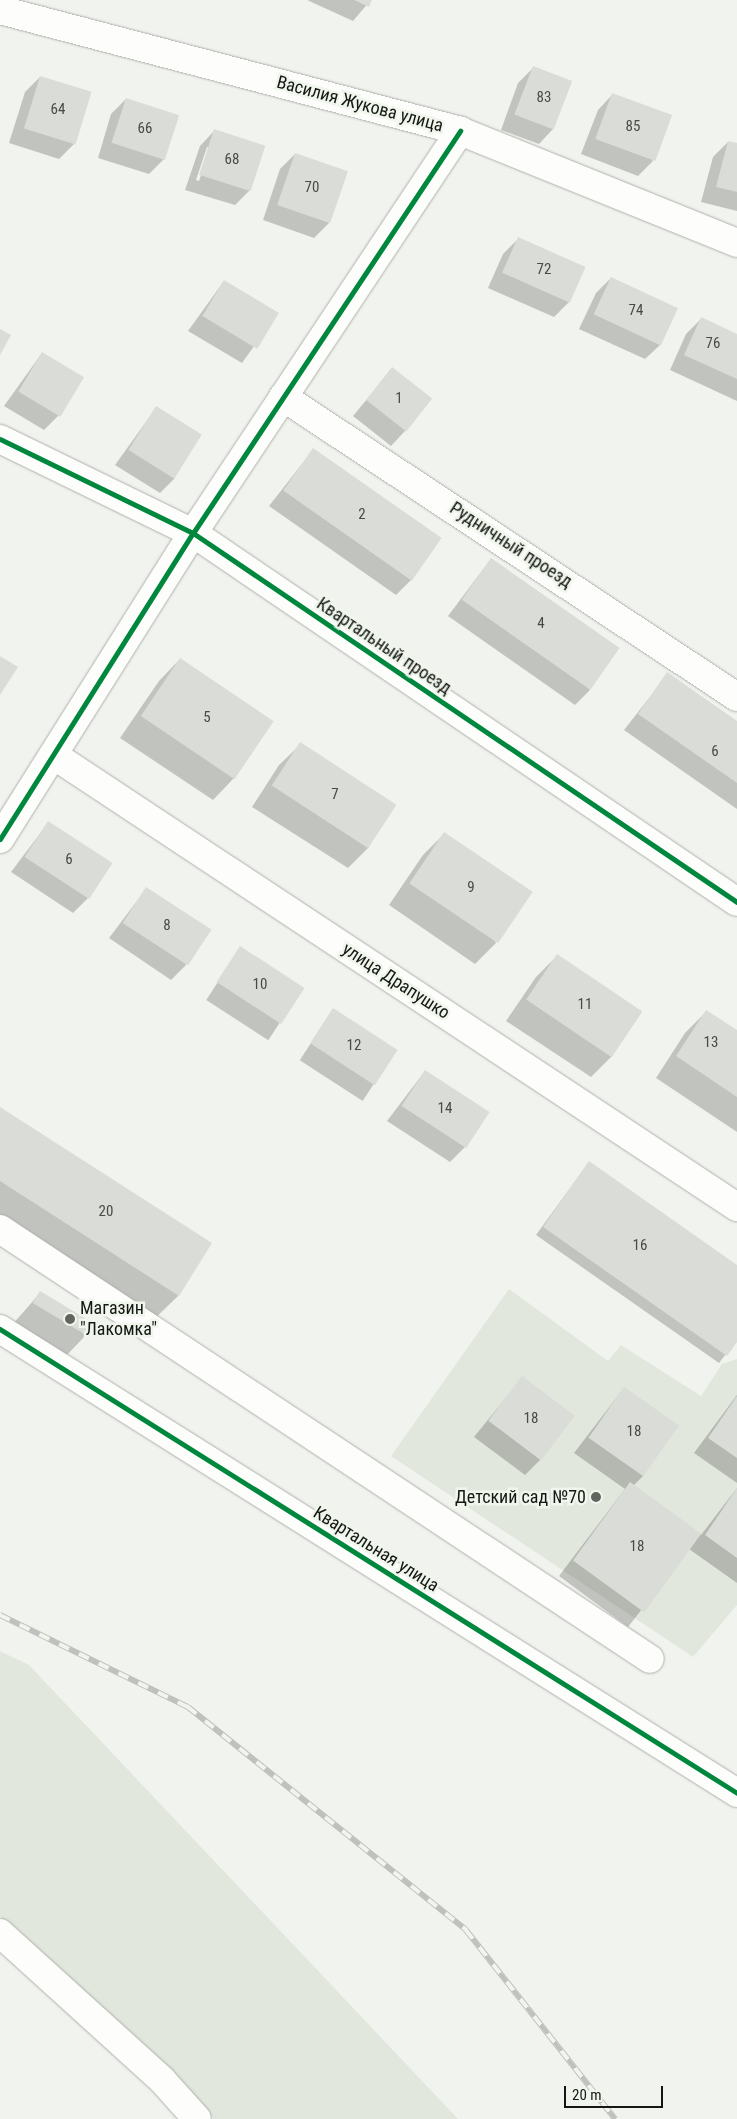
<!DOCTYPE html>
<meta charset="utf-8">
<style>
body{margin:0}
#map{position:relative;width:737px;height:2119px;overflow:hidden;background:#f1f4ee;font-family:"Roboto Condensed",sans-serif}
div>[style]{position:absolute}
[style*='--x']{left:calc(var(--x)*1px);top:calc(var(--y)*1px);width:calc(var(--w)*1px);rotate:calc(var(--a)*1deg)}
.built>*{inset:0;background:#e1e7dc}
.shadow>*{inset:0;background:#0003;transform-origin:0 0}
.building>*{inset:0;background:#dadcd7;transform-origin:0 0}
.roads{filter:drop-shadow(0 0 1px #aeb0ac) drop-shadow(0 0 1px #aeb0ac)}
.minor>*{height:28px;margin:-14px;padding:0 14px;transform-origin:14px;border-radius:14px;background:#fdfdfc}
.rail>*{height:5.5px;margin-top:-2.75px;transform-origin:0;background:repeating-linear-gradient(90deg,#f0f6ec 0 11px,#c0c0bf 0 22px);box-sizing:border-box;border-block:1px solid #c0c0bf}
.cycleway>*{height:5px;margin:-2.5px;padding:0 2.5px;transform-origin:2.5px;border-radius:2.5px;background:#00873e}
.dots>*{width:14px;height:14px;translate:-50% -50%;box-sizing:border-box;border:2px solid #f0f6ec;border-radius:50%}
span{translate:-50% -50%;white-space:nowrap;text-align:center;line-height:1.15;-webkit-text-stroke:5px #f0f6ec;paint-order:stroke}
.number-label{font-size:15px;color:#484a47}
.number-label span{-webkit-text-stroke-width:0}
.street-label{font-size:18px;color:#151714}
.poi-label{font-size:18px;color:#151714}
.left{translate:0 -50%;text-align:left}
.right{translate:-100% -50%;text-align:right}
.scale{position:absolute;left:564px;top:2086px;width:99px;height:22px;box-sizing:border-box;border:2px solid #151714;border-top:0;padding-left:6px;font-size:15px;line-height:18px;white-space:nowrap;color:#151714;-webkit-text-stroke:4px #f0f6ec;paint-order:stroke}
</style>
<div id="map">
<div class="built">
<div style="clip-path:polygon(509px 1289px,608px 1361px,621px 1345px,701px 1396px,722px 1364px,737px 1359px,737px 1605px,693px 1657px,391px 1456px)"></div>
<div style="clip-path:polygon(0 1651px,29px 1665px,458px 2119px,214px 2119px,170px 2071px,0 1916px)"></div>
</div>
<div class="shadow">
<div style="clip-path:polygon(307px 0,371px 0,353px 21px)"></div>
<div style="clip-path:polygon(533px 68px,570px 82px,553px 129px,539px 144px,501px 130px,518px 83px)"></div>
<div style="clip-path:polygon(40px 77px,74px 144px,59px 159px,9px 143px,25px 92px)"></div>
<div style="clip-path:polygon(612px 95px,653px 161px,638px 176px,581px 154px,598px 110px)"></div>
<div style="clip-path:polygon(126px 99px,164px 159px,149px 174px,98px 158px,111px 114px)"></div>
<div style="clip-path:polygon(evenodd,214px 131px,250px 190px,235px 205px,185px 190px,200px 146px,214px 131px,207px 147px,210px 147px,199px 181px,196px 180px,207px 147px)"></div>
<div style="clip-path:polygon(728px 142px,737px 144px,737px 211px,701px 202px,713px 157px)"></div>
<div style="clip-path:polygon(295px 154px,329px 223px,314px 238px,263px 220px,280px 169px)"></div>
<div style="clip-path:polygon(518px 239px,569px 302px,554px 317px,488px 288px,503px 254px)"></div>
<div style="clip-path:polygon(611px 278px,660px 345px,645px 359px,579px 329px,596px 293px)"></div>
<div style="clip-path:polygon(224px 281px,278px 313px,242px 363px,188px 331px)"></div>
<div style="clip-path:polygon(701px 319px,737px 335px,737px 401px,670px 370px,686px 334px)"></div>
<div style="clip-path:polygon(42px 353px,59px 415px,44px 430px,4px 406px)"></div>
<div style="clip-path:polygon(392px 369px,405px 431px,391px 446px,353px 416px)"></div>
<div style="clip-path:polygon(156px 408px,175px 478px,160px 493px,115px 465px)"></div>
<div style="clip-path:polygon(313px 450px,411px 580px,396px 595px,269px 506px)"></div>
<div style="clip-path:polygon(491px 559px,590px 690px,575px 705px,448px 616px)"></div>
<div style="clip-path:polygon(180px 659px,272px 721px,234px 778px,213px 800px,120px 738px,159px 681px)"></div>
<div style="clip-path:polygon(668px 674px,737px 722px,737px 809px,624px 730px)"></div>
<div style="clip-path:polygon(301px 744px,369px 847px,348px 868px,252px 807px,279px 765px)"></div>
<div style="clip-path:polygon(48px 823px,88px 898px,73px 913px,11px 872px)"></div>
<div style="clip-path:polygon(444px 834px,496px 943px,475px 964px,389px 905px,423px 855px)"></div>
<div style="clip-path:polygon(146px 889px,186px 965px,171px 980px,109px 938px)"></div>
<div style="left:240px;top:948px;width:74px;height:62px;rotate:33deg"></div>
<div style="clip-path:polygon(557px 956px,612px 1056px,591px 1077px,506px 1021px,536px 977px)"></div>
<div style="left:333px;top:1009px;width:75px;height:61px;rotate:33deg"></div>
<div style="clip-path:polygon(706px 1012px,737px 1032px,737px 1132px,656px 1078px,685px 1033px)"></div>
<div style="clip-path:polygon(425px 1071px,465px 1147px,450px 1162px,387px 1121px)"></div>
<div style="clip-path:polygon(0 1108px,211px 1244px,178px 1296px,145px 1328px,0 1235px)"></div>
<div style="clip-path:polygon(589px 1162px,737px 1266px,737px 1340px,719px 1363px,536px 1235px)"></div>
<div style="clip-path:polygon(40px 1293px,86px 1335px,65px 1357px,12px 1325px)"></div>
<div style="clip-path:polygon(522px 1378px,540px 1460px,525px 1475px,474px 1437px)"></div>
<div style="clip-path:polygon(624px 1388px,643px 1476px,633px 1486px,701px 1535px,737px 1488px,737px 1583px,689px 1549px,628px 1627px,559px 1576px,625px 1489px,574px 1453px)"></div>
<div style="clip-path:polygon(737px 1395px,737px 1483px,694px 1453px)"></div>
</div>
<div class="building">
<div style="clip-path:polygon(354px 0,372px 0,369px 7px)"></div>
<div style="left:533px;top:66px;width:42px;height:52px;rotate:21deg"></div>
<div style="left:40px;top:76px;width:54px;height:55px;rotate:17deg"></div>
<div style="left:612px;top:93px;width:64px;height:49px;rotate:20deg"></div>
<div style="left:126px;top:98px;width:56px;height:47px;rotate:18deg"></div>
<div style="left:214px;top:129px;width:54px;height:48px;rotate:18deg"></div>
<div style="clip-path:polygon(728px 141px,737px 143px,737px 192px,716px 187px)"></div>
<div style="left:295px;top:153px;width:56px;height:55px;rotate:19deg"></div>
<div style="left:518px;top:237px;width:74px;height:39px;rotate:24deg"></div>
<div style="left:611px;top:277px;width:74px;height:41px;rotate:25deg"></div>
<div style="left:224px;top:280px;width:64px;height:42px;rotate:31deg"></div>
<div style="clip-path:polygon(701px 317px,737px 334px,737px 379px,684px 355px)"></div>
<div style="clip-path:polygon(0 329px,11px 335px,0 355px)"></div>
<div style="left:42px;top:352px;width:49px;height:46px;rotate:31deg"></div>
<div style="left:392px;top:367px;width:51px;height:42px;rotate:38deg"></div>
<div style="left:156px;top:406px;width:54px;height:52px;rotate:32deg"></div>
<div style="left:313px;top:448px;width:157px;height:52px;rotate:35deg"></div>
<div style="left:491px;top:558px;width:157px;height:51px;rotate:35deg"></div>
<div style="clip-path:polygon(0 656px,18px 667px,0 695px)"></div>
<div style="left:180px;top:658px;width:113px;height:70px;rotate:34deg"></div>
<div style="clip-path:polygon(667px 672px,737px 721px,737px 783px,638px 714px)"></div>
<div style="left:300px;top:742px;width:115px;height:52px;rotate:33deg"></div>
<div style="left:48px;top:821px;width:77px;height:43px;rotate:33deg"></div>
<div style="left:444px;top:832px;width:107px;height:62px;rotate:34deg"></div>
<div style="left:146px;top:887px;width:78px;height:43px;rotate:33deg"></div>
<div style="left:240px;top:946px;width:77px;height:43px;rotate:33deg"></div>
<div style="left:557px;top:954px;width:103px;height:55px;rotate:34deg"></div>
<div style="left:333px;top:1008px;width:77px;height:42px;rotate:33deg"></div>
<div style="clip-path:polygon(706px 1010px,737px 1030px,737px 1097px,676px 1056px)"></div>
<div style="left:425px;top:1070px;width:77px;height:43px;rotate:33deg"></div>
<div style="clip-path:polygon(0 1107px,212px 1243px,179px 1296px,0 1181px)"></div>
<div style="clip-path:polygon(589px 1161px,737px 1265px,737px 1342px,727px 1356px,543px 1227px)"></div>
<div style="left:40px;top:1291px;width:63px;height:14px;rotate:31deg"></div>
<div style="left:522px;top:1376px;width:66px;height:56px;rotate:37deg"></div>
<div style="left:624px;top:1387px;width:67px;height:62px;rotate:35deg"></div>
<div style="clip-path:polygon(737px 1396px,737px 1458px,708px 1438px)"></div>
<div style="left:630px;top:1482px;width:88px;height:97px;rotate:36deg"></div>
<div style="clip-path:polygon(737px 1488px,737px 1558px,705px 1535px)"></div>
</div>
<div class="roads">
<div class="minor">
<div style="--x:0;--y:10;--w:476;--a:14.7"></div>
<div style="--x:460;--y:131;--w:299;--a:22"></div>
<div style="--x:283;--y:397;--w:544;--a:33.46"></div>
<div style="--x:0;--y:439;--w:215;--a:26"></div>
<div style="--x:193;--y:533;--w:657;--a:34.15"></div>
<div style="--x:55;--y:756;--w:818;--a:33.48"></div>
<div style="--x:0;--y:839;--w:362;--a:-57.8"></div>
<div style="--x:193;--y:533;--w:483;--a:-56.4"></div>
<div style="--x:0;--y:1229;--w:779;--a:33.49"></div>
<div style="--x:0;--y:1329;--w:871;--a:32.19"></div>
<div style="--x:0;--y:1933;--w:219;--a:42.2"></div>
<div style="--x:162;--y:2080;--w:52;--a:48.1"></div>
</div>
</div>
<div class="rail">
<div style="--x:0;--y:1615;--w:209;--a:26.1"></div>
<div style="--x:188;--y:1707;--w:356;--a:38.7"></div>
<div style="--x:466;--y:1930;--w:241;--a:51.7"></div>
</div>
<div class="cycleway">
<div style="--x:0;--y:439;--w:215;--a:26"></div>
<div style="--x:193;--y:533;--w:657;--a:34.15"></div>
<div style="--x:0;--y:839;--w:362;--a:-57.8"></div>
<div style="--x:193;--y:533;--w:483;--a:-56.4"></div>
<div style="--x:0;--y:1329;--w:871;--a:32.19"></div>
</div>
<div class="dots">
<div style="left:70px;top:1319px;background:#626460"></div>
<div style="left:596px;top:1497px;background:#626460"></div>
</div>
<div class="number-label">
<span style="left:544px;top:98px">83</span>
<span style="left:58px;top:110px">64</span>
<span style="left:633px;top:127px">85</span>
<span style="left:145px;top:129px">66</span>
<span style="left:232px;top:160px">68</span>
<span style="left:312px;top:188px">70</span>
<span style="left:544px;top:270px">72</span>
<span style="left:636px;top:311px">74</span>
<span style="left:713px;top:344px">76</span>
<span style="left:399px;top:399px">1</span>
<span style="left:362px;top:515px">2</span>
<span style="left:541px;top:624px">4</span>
<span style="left:207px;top:718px">5</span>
<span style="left:715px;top:752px">6</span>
<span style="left:335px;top:795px">7</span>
<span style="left:69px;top:860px">6</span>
<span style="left:471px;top:888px">9</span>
<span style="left:167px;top:926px">8</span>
<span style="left:260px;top:985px">10</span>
<span style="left:585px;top:1005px">11</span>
<span style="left:711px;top:1043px">13</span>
<span style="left:354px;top:1046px">12</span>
<span style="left:445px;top:1109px">14</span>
<span style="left:106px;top:1212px">20</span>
<span style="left:640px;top:1246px">16</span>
<span style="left:531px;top:1419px">18</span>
<span style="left:634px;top:1432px">18</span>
<span style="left:637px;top:1547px">18</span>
</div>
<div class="street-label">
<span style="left:360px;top:104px;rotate:15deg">Василия Жукова улица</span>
<span style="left:511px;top:545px;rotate:33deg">Рудничный проезд</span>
<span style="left:384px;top:646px;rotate:34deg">Квартальный проезд</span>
<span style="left:396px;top:981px;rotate:33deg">улица Драпушко</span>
<span style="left:376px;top:1549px;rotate:32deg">Квартальная улица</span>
</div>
<div class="poi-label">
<span class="left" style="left:80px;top:1319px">Магазин<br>"Лакомка"</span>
<span class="right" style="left:586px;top:1497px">Детский сад №70</span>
</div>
<div class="scale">20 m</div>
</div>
